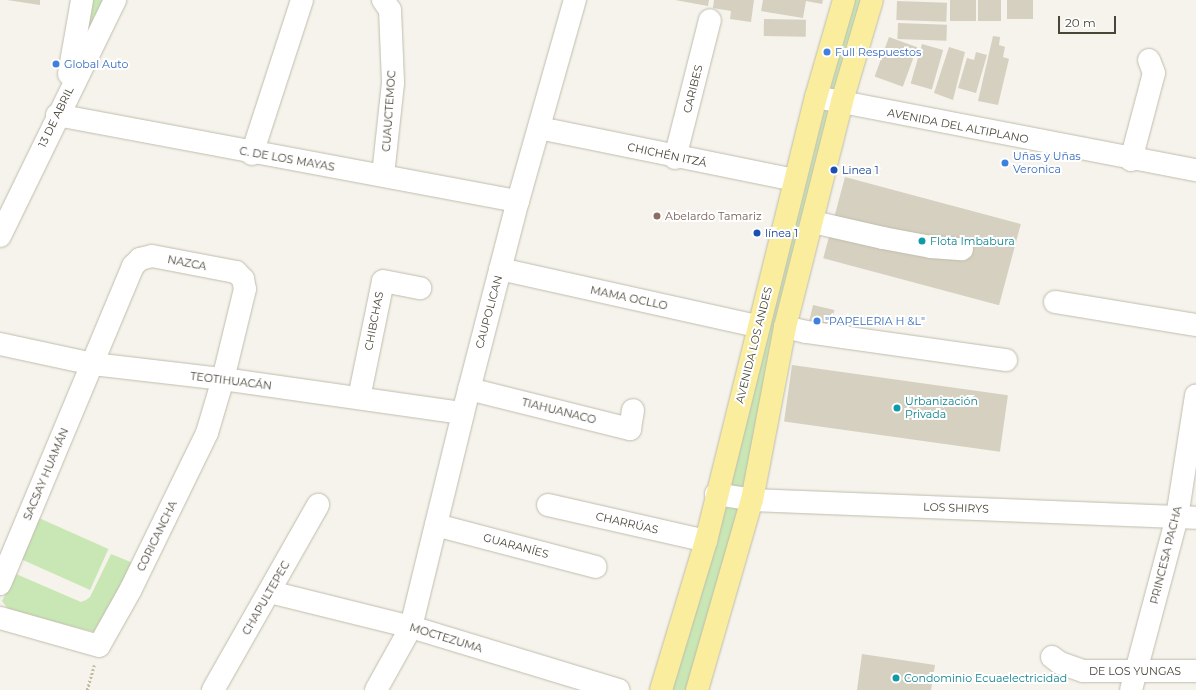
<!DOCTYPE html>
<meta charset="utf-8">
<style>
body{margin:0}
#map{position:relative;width:1196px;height:690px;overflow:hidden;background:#f5f3eb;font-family:Montserrat,sans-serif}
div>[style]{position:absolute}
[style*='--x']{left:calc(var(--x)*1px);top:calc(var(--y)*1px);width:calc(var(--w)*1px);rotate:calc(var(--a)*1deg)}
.green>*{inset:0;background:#c9e7b5;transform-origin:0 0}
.building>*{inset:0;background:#d6d0c0;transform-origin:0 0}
.path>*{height:2.5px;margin-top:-1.25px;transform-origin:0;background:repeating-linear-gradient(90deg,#c1ba9f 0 2px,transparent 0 4px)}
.roads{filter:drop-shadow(0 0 1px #c0bcad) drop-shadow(0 0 1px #c0bcad)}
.minor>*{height:22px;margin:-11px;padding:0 11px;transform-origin:11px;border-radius:11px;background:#fff}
.major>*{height:22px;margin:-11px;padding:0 11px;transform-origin:11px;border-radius:11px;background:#faed9e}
.dots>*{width:11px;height:11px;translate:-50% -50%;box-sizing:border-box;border:2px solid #fff;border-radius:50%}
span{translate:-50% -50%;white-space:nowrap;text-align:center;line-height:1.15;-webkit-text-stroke:4px #fff;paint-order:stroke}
.shop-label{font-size:11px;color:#366cbe}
.left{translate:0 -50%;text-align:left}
.street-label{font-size:11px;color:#484539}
.transit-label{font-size:11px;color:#164399}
.education-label{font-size:11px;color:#785e54}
.culture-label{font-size:11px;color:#0d838f}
.scale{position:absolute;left:1058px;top:16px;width:58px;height:18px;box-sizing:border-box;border:2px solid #484539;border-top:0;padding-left:5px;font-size:12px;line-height:14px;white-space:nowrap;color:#484539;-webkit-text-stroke:3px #fff;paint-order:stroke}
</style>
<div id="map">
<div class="green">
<div style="clip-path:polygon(92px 0,103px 0,87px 33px)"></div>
<div style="clip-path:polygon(844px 0,872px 0,697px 690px,661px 690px)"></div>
<div style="left:39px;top:518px;width:76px;height:45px;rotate:24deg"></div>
<div style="clip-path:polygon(111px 554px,133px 563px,98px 633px,9px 610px,2px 601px,16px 574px,81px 602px,86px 600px,90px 597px)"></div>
</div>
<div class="building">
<div style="clip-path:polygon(7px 0,40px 0,40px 5px)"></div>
<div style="clip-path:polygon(675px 0,709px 0,708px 6px)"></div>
<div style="clip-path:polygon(714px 0,754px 0,751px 22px,730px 19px,731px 11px,713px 8px)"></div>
<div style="clip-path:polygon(763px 0,823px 0,822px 4px,806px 1px,803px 18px,761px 11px)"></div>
<div style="left:950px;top:0;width:26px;height:21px"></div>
<div style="left:978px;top:0;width:23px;height:21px"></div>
<div style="left:1007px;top:0;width:26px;height:19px"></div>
<div style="left:897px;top:1px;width:50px;height:19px;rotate:2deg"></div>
<div style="left:764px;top:19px;width:42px;height:17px;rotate:1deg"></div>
<div style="left:898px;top:23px;width:49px;height:16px;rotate:2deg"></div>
<div style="clip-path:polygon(993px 36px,1000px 37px,999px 45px,1005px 47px,1003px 57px,1009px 59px,998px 105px,978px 101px)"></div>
<div style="left:889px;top:37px;width:30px;height:42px;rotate:20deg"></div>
<div style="left:922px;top:44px;width:22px;height:41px;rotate:16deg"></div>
<div style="clip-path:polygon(949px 47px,965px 52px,953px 100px,934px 93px)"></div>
<div style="clip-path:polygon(976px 52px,987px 55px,976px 93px,958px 88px,967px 58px,974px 60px)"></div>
<div style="left:845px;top:177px;width:182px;height:84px;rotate:15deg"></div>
<div style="left:813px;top:305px;width:22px;height:22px;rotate:13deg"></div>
<div style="left:792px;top:365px;width:218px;height:57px;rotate:8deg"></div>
<div style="clip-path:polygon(862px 654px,935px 665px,931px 690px,857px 690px)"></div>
</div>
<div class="path">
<div style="--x:87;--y:690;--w:26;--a:-74"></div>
</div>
<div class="roads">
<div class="minor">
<div style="--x:383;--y:0;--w:12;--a:55"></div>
<div style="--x:390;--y:10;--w:73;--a:87.6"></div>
<div style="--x:393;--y:83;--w:93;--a:96.2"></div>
<div style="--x:69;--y:74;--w:75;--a:-80"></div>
<div style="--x:816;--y:97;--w:387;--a:10.9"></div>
<div style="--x:57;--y:115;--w:469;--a:10.6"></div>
<div style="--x:539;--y:128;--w:261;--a:11.5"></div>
<div style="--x:252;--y:154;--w:162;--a:-72"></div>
<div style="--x:675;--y:158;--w:142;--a:-75.8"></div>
<div style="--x:1131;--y:160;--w:90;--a:-75.2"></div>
<div style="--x:1154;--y:73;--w:14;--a:-111"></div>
<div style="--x:813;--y:222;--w:72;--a:12.9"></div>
<div style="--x:883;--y:238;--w:49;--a:10.6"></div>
<div style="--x:931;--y:247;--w:31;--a:4"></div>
<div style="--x:0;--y:236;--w:263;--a:-64"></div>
<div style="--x:500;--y:269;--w:264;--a:12.5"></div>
<div style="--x:1055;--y:302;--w:143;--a:9.3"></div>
<div style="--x:785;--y:327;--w:22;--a:13"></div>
<div style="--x:806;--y:332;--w:202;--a:8"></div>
<div style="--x:0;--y:344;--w:95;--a:12.1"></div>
<div style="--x:93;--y:364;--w:131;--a:6.6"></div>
<div style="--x:223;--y:379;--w:242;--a:8.1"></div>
<div style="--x:469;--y:389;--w:166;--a:14"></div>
<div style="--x:630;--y:429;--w:19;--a:-81"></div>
<div style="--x:359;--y:398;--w:119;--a:-78.4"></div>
<div style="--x:383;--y:281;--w:38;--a:11"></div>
<div style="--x:716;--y:494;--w:36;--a:9"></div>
<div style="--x:752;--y:500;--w:444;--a:2.3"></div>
<div style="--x:548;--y:505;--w:162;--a:12.8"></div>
<div style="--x:436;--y:525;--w:165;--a:14.7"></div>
<div style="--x:0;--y:584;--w:345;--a:-67.3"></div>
<div style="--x:133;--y:266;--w:10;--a:-45"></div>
<div style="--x:140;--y:259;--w:12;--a:-14"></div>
<div style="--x:152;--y:256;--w:86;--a:10.8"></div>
<div style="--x:236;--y:272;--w:10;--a:45"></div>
<div style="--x:243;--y:279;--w:10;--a:79"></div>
<div style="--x:245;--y:289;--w:93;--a:103.7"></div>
<div style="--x:223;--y:379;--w:56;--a:106.5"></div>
<div style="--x:207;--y:433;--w:174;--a:116"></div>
<div style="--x:131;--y:589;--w:65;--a:119.3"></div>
<div style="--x:99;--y:646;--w:103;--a:-164.2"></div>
<div style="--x:270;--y:592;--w:145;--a:13.9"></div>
<div style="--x:411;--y:627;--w:217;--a:16.9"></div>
<div style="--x:1052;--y:657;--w:10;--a:37"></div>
<div style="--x:1060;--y:663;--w:24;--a:19"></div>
<div style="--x:1083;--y:671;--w:113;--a:0"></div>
<div style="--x:213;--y:690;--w:213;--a:-60.4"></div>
<div style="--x:376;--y:690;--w:72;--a:-60.9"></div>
<div style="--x:411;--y:627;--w:220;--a:-76.3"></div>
<div style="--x:463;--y:413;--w:219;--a:-75.5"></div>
<div style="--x:518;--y:201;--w:209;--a:-74.2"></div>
<div style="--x:1131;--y:690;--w:179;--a:-75.1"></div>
<div style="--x:1177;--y:517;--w:123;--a:-81.1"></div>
</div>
<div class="major">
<div style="--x:661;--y:690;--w:156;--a:-73.2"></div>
<div style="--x:706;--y:541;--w:457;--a:-76.1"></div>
<div style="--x:816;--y:97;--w:101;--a:-73.9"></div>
<div style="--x:697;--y:690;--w:198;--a:-73.9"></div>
<div style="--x:752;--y:500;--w:176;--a:-79.2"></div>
<div style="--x:785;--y:327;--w:233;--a:-75.8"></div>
<div style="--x:842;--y:101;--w:105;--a:-73.5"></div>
</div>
</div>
<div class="dots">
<div style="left:827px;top:52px;background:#3f7fe0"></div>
<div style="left:56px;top:64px;background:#3f7fe0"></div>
<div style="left:1005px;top:163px;background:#3f7fe0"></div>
<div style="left:834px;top:170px;background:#1a4fb4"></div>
<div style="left:657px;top:216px;background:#8d6e63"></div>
<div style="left:757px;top:233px;background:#1a4fb4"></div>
<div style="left:922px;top:241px;background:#0f9aa8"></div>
<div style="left:817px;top:321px;background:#3f7fe0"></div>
<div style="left:897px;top:408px;background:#0f9aa8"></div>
<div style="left:896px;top:678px;background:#0f9aa8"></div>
</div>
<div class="shop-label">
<span class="left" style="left:835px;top:52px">Full Respuestos</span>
<span class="left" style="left:64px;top:64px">Global Auto</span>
<span class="left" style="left:1013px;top:163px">Uñas y Uñas<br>Veronica</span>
<span class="left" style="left:825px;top:321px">"PAPELERIA H &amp;L"</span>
</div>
<div class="street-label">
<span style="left:693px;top:89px;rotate:-76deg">CARIBES</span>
<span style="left:389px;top:111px;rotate:-86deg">CUAUCTEMOC</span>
<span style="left:56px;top:117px;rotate:-64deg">13 DE ABRIL</span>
<span style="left:958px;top:126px;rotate:11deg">AVENIDA DEL ALTIPLANO</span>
<span style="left:667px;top:155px;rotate:12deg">CHICHÉN ITZÁ</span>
<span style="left:287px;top:159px;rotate:10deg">C. DE LOS MAYAS</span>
<span style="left:187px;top:263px;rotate:11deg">NAZCA</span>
<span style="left:629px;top:298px;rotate:12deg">MAMA OCLLO</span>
<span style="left:489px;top:312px;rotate:-75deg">CAUPOLICAN</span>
<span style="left:374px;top:321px;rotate:-79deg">CHIBCHAS</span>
<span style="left:754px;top:345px;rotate:-76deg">AVENIDA LOS ANDES</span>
<span style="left:231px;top:381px;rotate:7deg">TEOTIHUACÁN</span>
<span style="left:559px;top:411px;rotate:14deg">TIAHUANACO</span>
<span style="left:46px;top:474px;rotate:-67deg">SACSAY HUAMÁN</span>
<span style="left:956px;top:508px;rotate:2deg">LOS SHIRYS</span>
<span style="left:627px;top:523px;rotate:13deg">CHARRÚAS</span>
<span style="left:157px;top:536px;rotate:-64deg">CORICANCHA</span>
<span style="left:516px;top:546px;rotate:15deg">GUARANÍES</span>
<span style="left:1166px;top:555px;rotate:-76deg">PRINCESA PACHA</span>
<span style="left:266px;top:598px;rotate:-60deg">CHAPULTEPEC</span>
<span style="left:446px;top:638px;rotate:17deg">MOCTEZUMA</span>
<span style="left:1135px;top:671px">DE LOS YUNGAS</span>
</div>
<div class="transit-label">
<span class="left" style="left:842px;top:170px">Linea 1</span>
<span class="left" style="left:765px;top:233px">línea 1</span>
</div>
<div class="education-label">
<span class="left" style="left:665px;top:216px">Abelardo Tamariz</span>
</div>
<div class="culture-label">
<span class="left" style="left:930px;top:241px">Flota Imbabura</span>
<span class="left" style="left:905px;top:408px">Urbanización<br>Privada</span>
<span class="left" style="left:904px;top:678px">Condominio Ecuaelectricidad</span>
</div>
<div class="scale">20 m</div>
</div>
